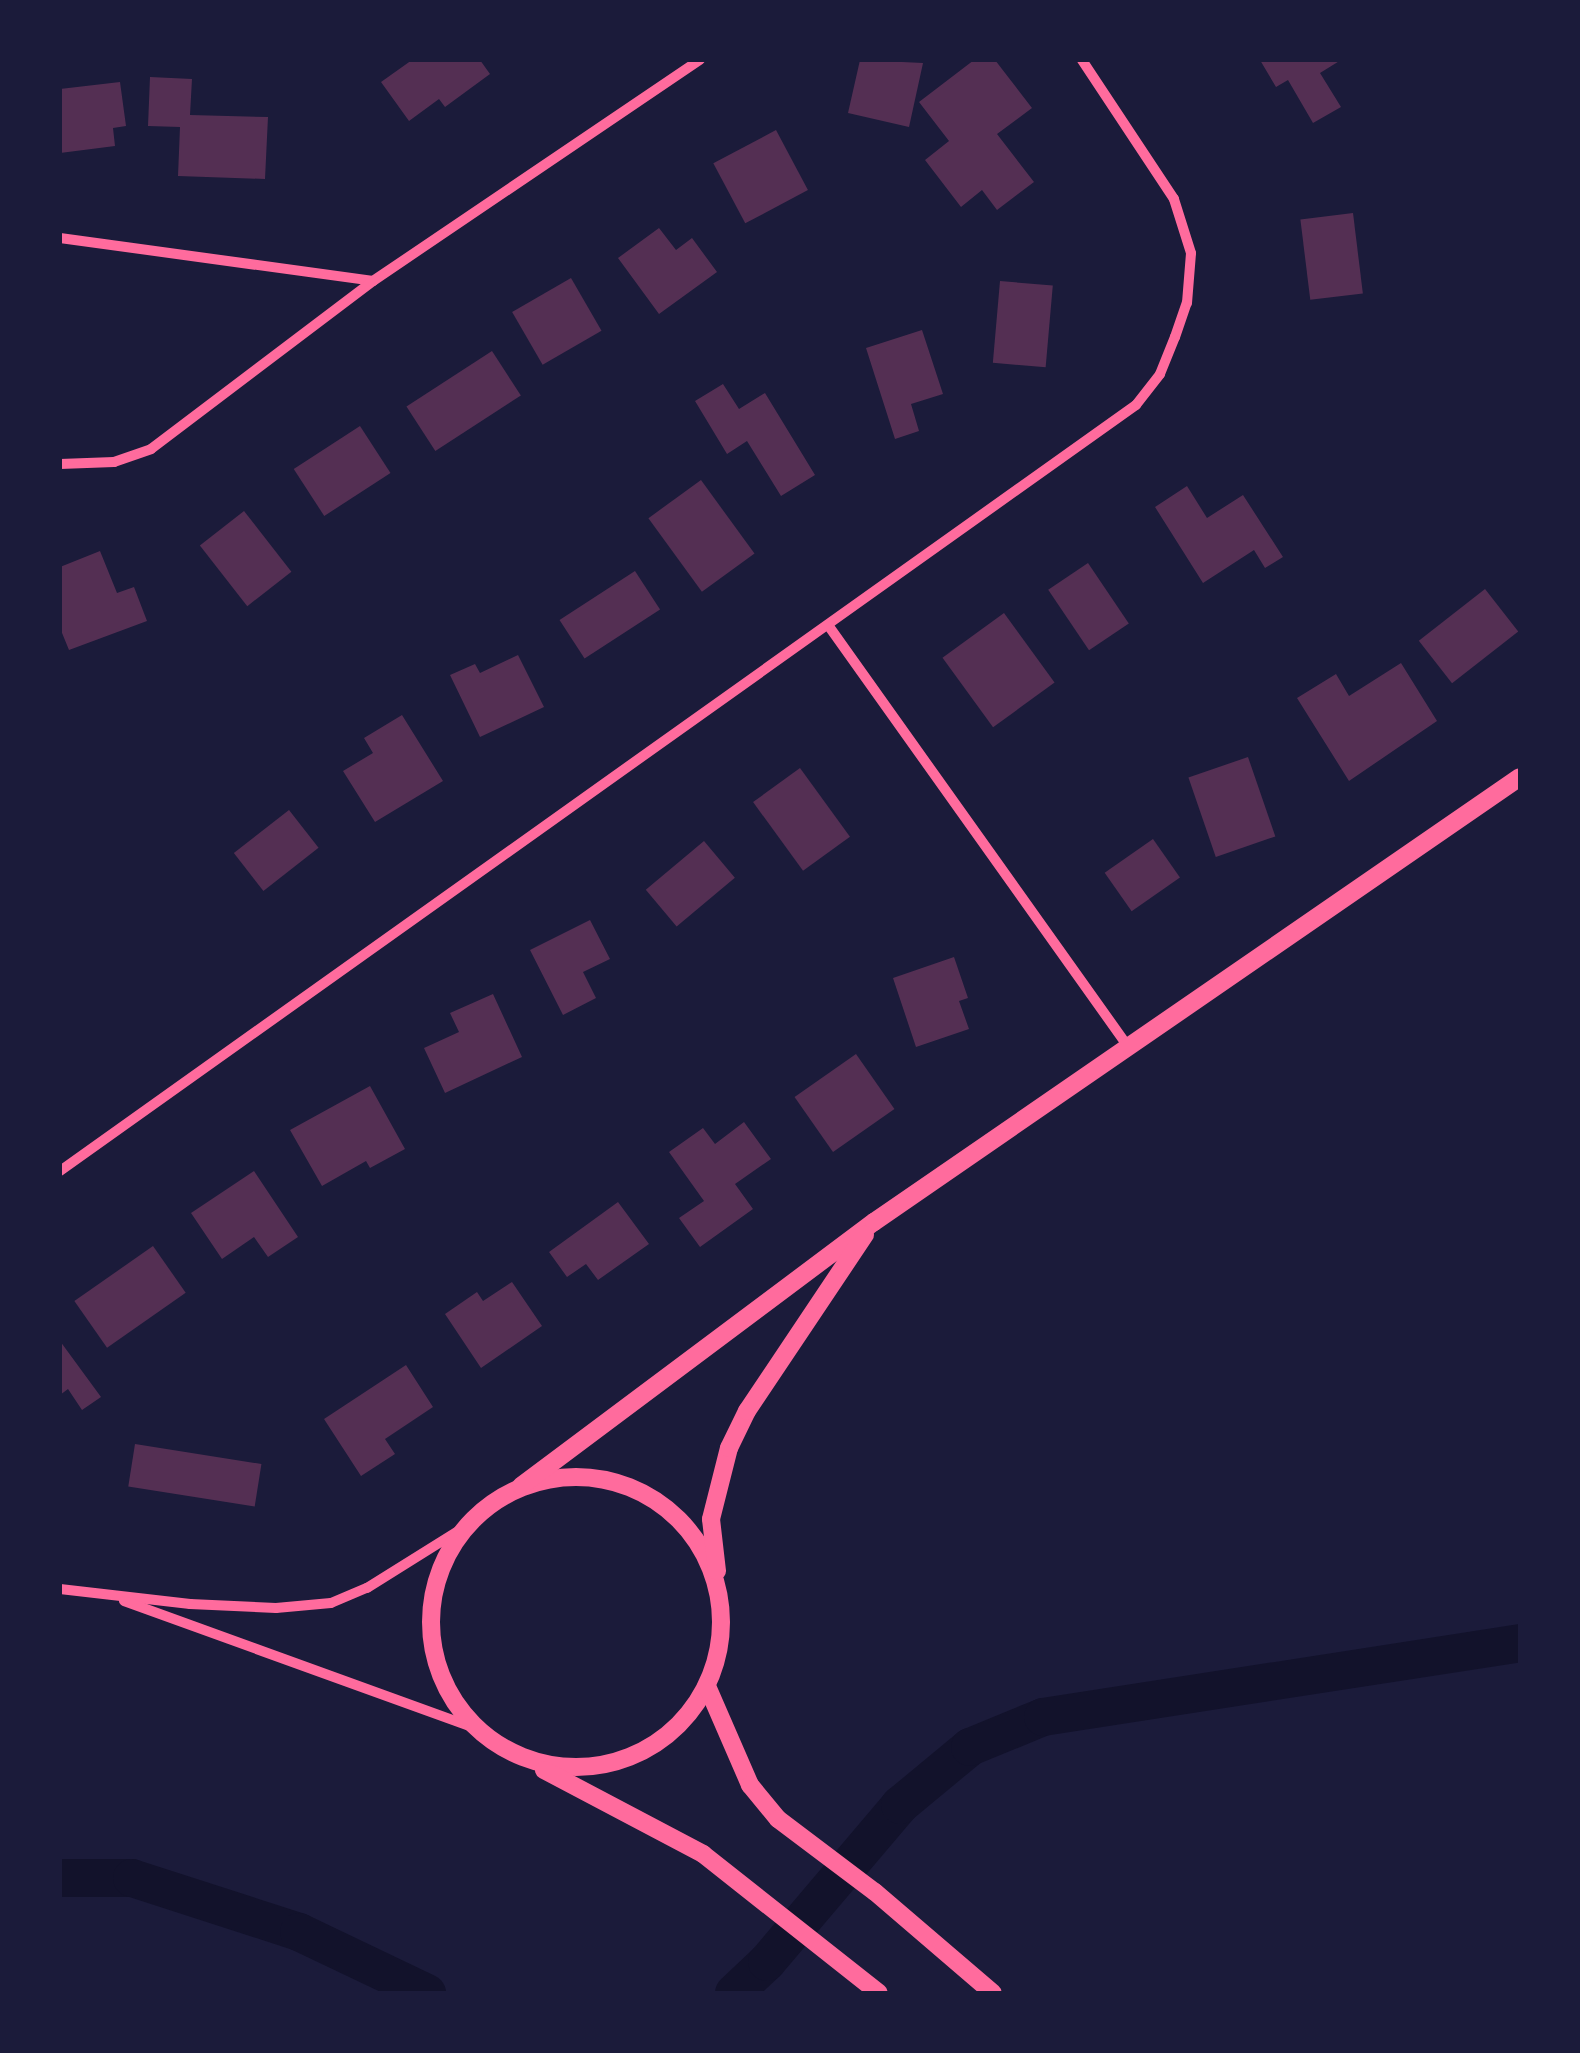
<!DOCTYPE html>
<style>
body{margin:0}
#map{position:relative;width:1580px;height:2053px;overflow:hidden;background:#1b1b3a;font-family:"IBM Plex Sans",sans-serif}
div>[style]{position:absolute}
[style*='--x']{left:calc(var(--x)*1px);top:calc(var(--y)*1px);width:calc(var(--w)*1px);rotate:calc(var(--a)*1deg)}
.canal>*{height:38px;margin:-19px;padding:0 19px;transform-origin:19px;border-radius:19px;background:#12122b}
.building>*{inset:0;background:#542f53;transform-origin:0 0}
.minor>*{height:10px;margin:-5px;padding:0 5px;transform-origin:5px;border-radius:5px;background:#ff6b9d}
.tertiary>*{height:18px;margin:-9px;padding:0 9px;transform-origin:9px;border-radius:9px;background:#ff6b9d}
.tertiary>.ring{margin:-9px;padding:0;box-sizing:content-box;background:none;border:18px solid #ff6b9d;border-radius:50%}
span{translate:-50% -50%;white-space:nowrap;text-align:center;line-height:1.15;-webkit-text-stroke:8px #1b1b3a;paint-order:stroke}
.frame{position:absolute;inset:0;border:62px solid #1b1b3a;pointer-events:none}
</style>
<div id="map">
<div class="canal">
<div style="--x:60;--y:1878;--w:72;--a:0"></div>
<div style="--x:132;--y:1878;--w:176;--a:17.9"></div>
<div style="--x:299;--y:1932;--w:142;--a:25.5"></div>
<div style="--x:734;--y:1993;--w:45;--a:-43.2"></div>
<div style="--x:767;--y:1962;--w:206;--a:-49.7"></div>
<div style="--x:900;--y:1805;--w:91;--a:-39.6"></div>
<div style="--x:970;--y:1747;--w:79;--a:-22.3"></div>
<div style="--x:1043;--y:1717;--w:483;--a:-8.8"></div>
</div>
<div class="building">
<div style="clip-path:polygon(412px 60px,480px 60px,490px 74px,445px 107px,439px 99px,409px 121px,381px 82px)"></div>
<div style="clip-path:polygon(860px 60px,923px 63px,909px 127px,848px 113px)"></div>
<div style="clip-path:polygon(974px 60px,995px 60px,1032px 108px,997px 134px,1034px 182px,997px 210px,982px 190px,961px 207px,925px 160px,949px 141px,919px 102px)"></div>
<div style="clip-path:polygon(1260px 60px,1341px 60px,1320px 73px,1341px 107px,1313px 123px,1288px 80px,1276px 87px)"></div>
<div style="clip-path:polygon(150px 77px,192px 79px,190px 115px,268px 117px,265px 179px,178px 176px,180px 127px,148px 126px)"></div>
<div style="clip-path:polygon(120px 82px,126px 126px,113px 128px,115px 146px,60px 153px,60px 89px)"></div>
<div style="left:776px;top:130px;width:68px;height:71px;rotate:62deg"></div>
<div style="left:1353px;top:213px;width:81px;height:53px;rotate:83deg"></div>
<div style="clip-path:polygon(659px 228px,676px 250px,692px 238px,717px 272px,659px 314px,618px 258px)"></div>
<div style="left:571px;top:278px;width:61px;height:68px;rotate:60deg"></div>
<div style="left:1000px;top:281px;width:53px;height:82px;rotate:5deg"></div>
<div style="clip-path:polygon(922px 330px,943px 394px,911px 404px,919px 431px,895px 439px,866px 348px)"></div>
<div style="left:492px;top:351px;width:53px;height:102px;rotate:57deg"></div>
<div style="clip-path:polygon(723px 384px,739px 409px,765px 393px,815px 475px,781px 496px,747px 441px,727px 454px,695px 401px)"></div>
<div style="left:360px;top:426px;width:56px;height:79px;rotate:57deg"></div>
<div style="left:701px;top:480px;width:91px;height:65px;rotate:54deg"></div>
<div style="clip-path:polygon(1187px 486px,1207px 518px,1243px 495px,1283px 557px,1265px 568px,1254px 550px,1203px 583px,1155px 507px)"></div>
<div style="left:244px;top:511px;width:77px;height:56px;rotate:52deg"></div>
<div style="clip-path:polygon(100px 551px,117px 593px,134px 587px,147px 621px,69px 650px,60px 628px,60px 567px)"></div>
<div style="left:1088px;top:563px;width:73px;height:48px;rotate:56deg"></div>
<div style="left:635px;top:571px;width:46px;height:90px;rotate:57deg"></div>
<div style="left:1485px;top:589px;width:54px;height:84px;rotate:52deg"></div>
<div style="left:1004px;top:613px;width:86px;height:76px;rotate:54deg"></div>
<div style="clip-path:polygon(518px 655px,544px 707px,480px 737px,450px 675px,475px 664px,480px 673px)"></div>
<div style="clip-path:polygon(1401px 663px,1437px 721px,1349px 781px,1297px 698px,1336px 674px,1349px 696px)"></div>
<div style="clip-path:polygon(402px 715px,443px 781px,375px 822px,343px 771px,373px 753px,364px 738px)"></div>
<div style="left:1248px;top:757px;width:84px;height:63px;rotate:71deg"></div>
<div style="left:800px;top:768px;width:85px;height:58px;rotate:54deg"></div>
<div style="left:289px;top:810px;width:48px;height:70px;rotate:52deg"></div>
<div style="left:1153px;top:839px;width:47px;height:59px;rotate:55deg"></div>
<div style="left:704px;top:841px;width:48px;height:76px;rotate:50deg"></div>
<div style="clip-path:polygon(590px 920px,610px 959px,583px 972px,596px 998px,563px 1015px,530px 950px)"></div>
<div style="clip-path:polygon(954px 957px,968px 998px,959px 1001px,969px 1029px,916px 1047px,893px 978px)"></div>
<div style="clip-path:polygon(493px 994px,522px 1057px,445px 1093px,424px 1048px,459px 1032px,450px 1013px)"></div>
<div style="left:856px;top:1054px;width:67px;height:75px;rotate:55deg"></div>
<div style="clip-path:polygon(370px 1086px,405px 1149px,370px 1168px,366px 1161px,322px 1186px,290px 1130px)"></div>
<div style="clip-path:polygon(744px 1122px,771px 1159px,735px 1184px,753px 1209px,700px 1247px,679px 1218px,704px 1201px,669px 1152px,703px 1128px,715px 1144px)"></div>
<div style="clip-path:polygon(254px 1171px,298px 1237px,268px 1257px,254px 1237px,222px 1259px,191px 1213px)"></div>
<div style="clip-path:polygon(618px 1202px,649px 1244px,598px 1280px,586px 1264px,567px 1277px,549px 1252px)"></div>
<div style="left:153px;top:1246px;width:57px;height:96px;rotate:55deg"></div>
<div style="clip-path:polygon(512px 1282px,542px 1326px,481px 1368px,445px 1314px,477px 1292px,483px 1301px)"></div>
<div style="clip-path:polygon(60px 1341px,101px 1397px,82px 1410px,68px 1389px,60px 1395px)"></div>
<div style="clip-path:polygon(406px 1365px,433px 1407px,385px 1439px,395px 1454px,361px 1476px,324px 1419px)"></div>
<div style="left:135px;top:1444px;width:128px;height:43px;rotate:9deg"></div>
</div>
<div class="minor">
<div style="--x:60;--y:238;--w:316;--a:7.8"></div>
<div style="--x:60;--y:464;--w:54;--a:-2.1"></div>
<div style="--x:114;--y:462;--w:39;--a:-19"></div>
<div style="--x:151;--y:449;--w:278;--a:-37.1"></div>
<div style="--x:373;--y:281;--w:395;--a:-34.1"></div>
<div style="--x:828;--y:625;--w:519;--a:54.56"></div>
<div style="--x:60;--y:1171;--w:1321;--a:-35.45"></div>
<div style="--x:1136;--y:405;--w:39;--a:-52"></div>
<div style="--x:1160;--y:374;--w:40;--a:-68"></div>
<div style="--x:1175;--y:337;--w:36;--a:-71"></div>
<div style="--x:1187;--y:303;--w:50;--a:-85.4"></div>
<div style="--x:1191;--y:253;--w:57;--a:-107.5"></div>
<div style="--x:1174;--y:199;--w:167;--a:-123.5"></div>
<div style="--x:60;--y:1589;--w:131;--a:6.6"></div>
<div style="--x:190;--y:1604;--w:86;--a:2.7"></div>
<div style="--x:276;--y:1608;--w:55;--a:-5.2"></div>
<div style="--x:331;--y:1603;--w:39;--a:-23"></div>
<div style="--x:367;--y:1588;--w:113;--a:-32"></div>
<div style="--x:124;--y:1601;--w:372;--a:19.9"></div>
</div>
<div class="tertiary">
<div class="ring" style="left:431px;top:1477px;width:272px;height:272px"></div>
<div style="--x:521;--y:1486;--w:441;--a:-36.8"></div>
<div style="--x:874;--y:1222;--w:784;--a:-34.56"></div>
<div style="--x:717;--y:1571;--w:52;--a:-96.6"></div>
<div style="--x:711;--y:1519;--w:73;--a:-75.8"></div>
<div style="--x:729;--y:1448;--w:41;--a:-64.1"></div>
<div style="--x:747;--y:1411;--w:212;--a:-56.2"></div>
<div style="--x:707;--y:1686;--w:108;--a:66.5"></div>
<div style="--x:750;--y:1785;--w:44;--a:50.5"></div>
<div style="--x:778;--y:1819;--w:121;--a:37"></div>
<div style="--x:875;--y:1892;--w:155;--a:40.6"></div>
<div style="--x:544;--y:1770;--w:180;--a:27.8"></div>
<div style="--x:703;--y:1854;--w:224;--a:38.3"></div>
</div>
<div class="frame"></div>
</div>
